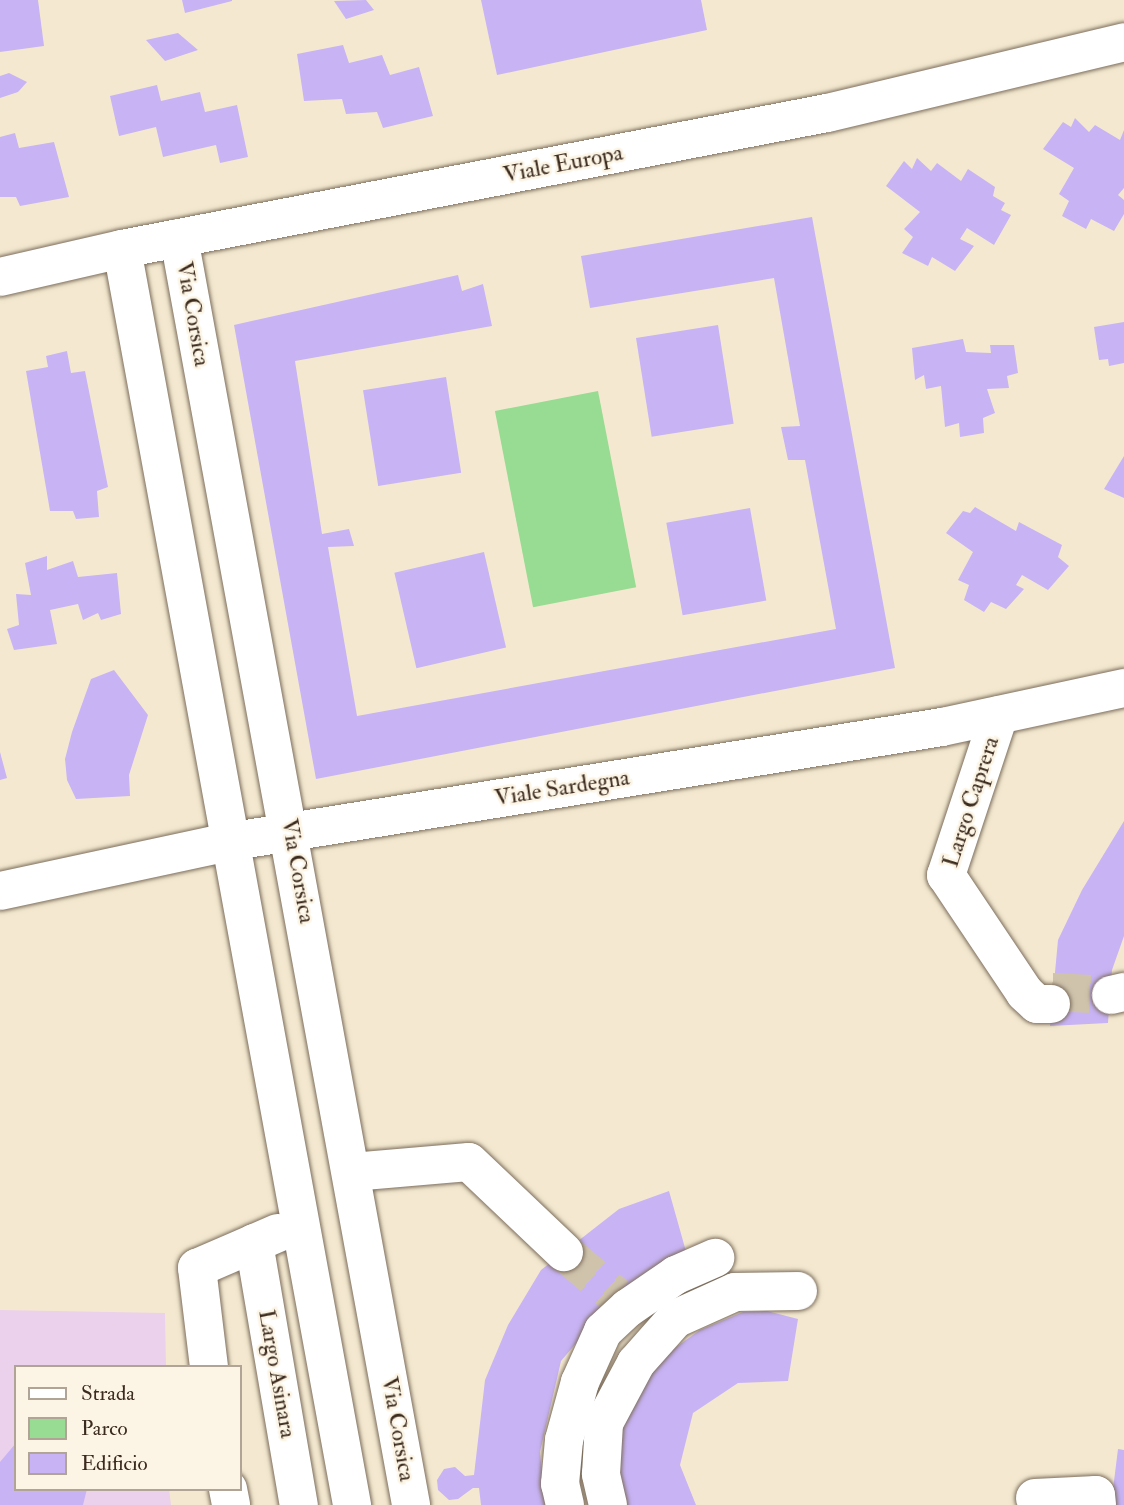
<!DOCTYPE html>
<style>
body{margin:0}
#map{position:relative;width:1124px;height:1505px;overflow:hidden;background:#f4e9d0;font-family:"IM FELL Double Pica",serif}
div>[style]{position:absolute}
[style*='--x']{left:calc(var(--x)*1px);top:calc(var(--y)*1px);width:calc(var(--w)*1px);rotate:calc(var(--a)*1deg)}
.built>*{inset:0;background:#ebd1eb}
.green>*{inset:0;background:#98db93;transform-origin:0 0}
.building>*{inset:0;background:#c8b3f5;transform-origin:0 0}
.minor-tunnel>*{height:38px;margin-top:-19px;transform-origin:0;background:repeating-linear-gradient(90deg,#cfc3ac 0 38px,transparent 0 57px)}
.roads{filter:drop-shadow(0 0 2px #7c6d5c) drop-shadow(0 0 2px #7c6d5c)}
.minor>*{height:38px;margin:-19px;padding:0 19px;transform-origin:19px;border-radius:19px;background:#fff}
span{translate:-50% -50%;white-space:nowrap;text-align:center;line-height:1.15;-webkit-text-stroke:5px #fcf5e5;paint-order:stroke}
.street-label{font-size:23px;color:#3b2a1e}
.legend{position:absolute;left:14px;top:1365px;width:228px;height:126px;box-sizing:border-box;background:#fcf5e5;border:2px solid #afa495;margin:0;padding:9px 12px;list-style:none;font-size:21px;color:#3b2a1e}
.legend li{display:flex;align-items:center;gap:14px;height:35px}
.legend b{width:35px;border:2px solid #afa495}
</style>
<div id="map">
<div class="built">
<div style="clip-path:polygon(0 1310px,165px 1313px,166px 1367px,16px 1367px,16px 1489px,169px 1489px,171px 1505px,0 1505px)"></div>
</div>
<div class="green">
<div style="left:598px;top:391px;width:200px;height:105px;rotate:79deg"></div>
</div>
<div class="building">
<div style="clip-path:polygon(0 0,38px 0,44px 46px,0 52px)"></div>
<div style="clip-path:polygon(182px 0,232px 0,232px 1px,185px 13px)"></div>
<div style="clip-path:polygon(366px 0,374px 10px,346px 19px,334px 1px)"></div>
<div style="clip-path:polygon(481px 0,701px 0,707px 30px,497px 75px)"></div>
<div style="clip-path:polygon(178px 33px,198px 50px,165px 61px,146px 40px)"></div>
<div style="clip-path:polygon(343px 45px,349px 63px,382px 55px,390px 75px,419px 67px,433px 116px,383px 128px,377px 112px,346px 114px,342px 99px,304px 101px,297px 54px)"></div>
<div style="clip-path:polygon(9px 73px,27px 82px,18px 92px,0 98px,0 76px)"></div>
<div style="clip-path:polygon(157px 85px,161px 101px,200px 92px,205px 112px,237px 105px,248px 157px,220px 163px,216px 145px,163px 157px,156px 127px,119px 136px,110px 96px)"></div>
<div style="clip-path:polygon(1075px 118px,1089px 132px,1095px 125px,1120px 140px,1124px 130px,1124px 188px,1118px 195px,1124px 200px,1124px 214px,1114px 231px,1091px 219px,1086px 229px,1062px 216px,1069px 201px,1059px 194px,1074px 168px,1043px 149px,1063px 122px,1071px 127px)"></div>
<div style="clip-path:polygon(15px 133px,19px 148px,54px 142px,69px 197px,20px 206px,16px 197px,0 197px,0 137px)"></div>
<div style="clip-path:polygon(917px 158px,931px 171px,937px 163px,961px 181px,968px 169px,995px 187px,993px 196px,1005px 203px,1001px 210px,1011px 215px,994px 245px,967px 228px,960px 239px,974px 246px,955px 271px,932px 257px,928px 266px,902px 253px,913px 237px,904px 229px,920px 212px,886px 186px,904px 161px,912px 169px)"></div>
<div style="clip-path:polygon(812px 217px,895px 668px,316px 779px,234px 325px,458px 275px,462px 291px,483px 284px,492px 326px,295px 361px,322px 534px,349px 529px,354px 546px,328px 547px,357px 716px,836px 629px,805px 460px,788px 460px,781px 427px,800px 426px,774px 278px,590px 308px,581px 256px)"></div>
<div style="clip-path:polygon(1124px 322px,1124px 363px,1109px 366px,1108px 359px,1099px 360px,1094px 327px)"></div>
<div style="left:718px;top:325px;width:100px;height:83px;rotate:81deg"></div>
<div style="clip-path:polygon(963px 339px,966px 352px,991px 353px,990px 345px,1014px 345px,1018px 373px,1007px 376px,1009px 388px,987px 389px,995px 413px,983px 418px,984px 433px,960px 437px,959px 423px,945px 427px,941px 386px,926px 389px,924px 375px,915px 380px,912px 348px)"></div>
<div style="clip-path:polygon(67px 351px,71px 373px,85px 371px,108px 487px,97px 491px,99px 517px,76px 519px,73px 511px,50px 511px,26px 371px,48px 367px,46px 356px)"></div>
<div style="left:446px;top:377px;width:97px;height:84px;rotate:81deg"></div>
<div style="clip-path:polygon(1124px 456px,1124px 498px,1104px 489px)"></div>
<div style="clip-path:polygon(975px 507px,1016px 531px,1019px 522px,1062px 545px,1058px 557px,1069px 566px,1048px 590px,1022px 575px,1016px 585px,1024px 589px,1006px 609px,991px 602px,984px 612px,964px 600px,969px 585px,958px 580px,973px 552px,946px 533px,963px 511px,970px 513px)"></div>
<div style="left:750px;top:508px;width:94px;height:85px;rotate:80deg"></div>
<div style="left:484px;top:552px;width:98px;height:92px;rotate:77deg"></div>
<div style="clip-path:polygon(47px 556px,47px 570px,73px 561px,78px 577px,117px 573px,121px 614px,101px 620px,98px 613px,83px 620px,78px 604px,50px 610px,57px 644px,14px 650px,7px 629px,19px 625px,16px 594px,31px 595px,25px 563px)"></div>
<div style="clip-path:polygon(114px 670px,148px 715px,129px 775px,130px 796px,76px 799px,67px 780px,65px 759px,72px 732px,91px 679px)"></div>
<div style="clip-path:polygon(0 752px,7px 778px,0 780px)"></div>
<div style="clip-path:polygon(1124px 821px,1124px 936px,1112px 970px,1108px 1023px,1050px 1026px,1058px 940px,1082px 890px)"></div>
<div style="clip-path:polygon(669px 1191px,687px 1255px,649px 1270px,622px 1289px,561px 1361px,540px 1452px,545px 1505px,481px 1505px,479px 1488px,473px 1488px,458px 1499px,449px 1500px,438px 1490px,437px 1480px,444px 1469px,455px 1467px,465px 1476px,474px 1475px,485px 1380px,508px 1325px,541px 1270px,619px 1209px)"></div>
<div style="clip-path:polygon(767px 1311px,798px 1319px,788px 1381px,738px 1383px,693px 1413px,680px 1465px,696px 1505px,590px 1505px,620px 1448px,625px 1412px,665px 1355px,700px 1330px,743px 1312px)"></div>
<div style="clip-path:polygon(16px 1443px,16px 1489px,87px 1489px,83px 1505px,0 1505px,0 1462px)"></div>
<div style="clip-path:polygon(1118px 1449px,1124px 1450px,1124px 1505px,1111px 1505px)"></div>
</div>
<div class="minor-tunnel">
<div style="--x:1052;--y:992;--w:59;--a:2.9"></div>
<div style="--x:564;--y:1252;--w:68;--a:40.2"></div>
</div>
<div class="roads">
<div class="minor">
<div style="--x:179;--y:238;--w:1288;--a:79.62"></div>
<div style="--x:122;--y:249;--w:1277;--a:79.62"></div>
<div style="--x:0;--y:277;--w:125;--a:-12.9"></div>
<div style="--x:122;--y:249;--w:718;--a:-10.92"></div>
<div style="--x:827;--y:113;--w:305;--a:-13.4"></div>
<div style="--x:999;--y:715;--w:169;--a:108.3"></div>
<div style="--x:946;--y:875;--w:142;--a:56.2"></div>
<div style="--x:1025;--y:993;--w:16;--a:43"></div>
<div style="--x:1037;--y:1004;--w:14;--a:0"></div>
<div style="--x:0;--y:891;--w:233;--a:-12.1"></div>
<div style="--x:228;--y:842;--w:723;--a:-9.15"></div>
<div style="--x:942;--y:727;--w:186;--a:-12.1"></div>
<div style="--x:1111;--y:995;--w:13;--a:-13"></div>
<div style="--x:352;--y:1172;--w:117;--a:-4.9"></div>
<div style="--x:469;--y:1162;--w:131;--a:43.5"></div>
<div style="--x:254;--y:1243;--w:266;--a:80.3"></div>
<div style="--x:209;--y:1367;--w:100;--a:-96.9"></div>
<div style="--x:197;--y:1268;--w:88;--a:-23.4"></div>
<div style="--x:228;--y:1489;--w:16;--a:79"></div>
<div style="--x:1035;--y:1498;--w:61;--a:-2.8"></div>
<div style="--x:1096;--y:1495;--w:10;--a:84"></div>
<div style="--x:565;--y:1505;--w:22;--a:-103"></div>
<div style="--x:560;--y:1484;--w:44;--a:-84.8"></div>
<div style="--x:564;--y:1440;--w:60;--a:-74.6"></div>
<div style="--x:580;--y:1382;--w:56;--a:-65.7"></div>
<div style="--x:603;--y:1331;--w:34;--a:-43"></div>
<div style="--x:628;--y:1308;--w:58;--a:-34.5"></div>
<div style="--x:676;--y:1275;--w:43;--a:-23.6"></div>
<div style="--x:608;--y:1505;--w:32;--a:-103"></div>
<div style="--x:601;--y:1474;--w:51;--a:-86.6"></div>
<div style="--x:604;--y:1423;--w:68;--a:-61.9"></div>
<div style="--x:636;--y:1363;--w:59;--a:-48.4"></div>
<div style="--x:675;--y:1319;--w:66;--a:-24.2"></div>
<div style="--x:735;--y:1292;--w:63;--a:-0.9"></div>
</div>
</div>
<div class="street-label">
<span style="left:563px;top:164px;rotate:-11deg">Viale Europa</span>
<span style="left:193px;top:314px;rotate:80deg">Via Corsica</span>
<span style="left:562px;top:788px;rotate:-9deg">Viale Sardegna</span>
<span style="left:971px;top:802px;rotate:-72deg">Largo Caprera</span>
<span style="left:298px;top:871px;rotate:80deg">Via Corsica</span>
<span style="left:277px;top:1374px;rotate:80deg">Largo Asinara</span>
<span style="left:398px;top:1429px;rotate:80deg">Via Corsica</span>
</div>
<ul class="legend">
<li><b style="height:9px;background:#fff"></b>Strada</li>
<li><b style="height:19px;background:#98db93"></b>Parco</li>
<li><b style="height:19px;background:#c8b3f5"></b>Edificio</li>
</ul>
</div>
